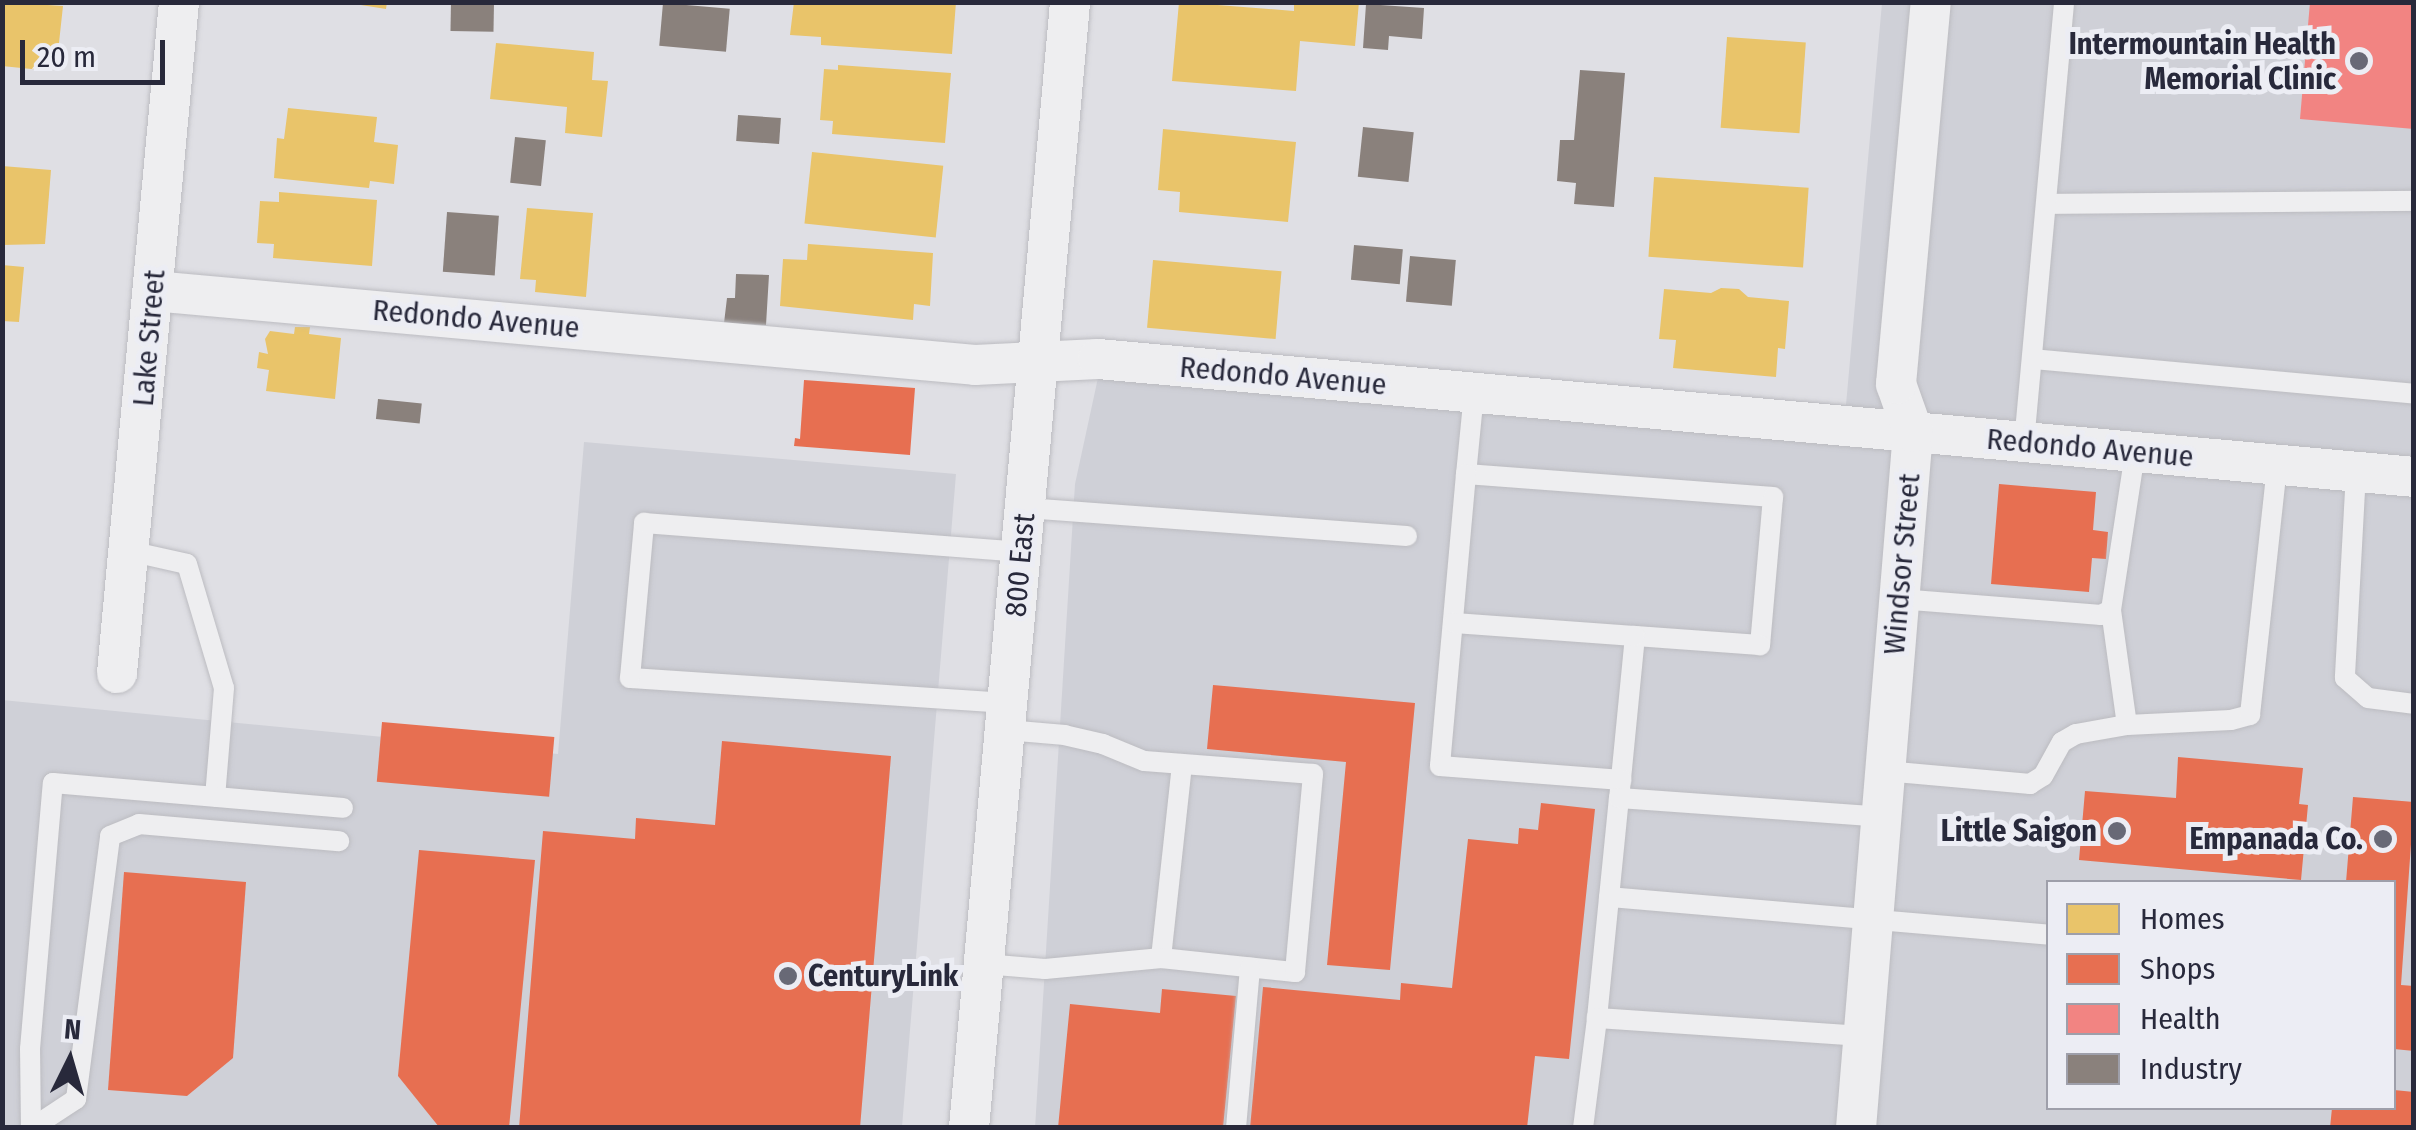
<!DOCTYPE html>
<style>
body{margin:0}
#map{position:relative;width:2416px;height:1130px;overflow:hidden;background:#dfdfe4;font-family:"Fira Sans Condensed",sans-serif}
div>[style]{position:absolute}
[style*='--x']{left:calc(var(--x)*1px);top:calc(var(--y)*1px);width:calc(var(--w)*1px);rotate:calc(var(--a)*1deg)}
.built>*{inset:0;background:#cfd0d7}
.homes>*{inset:0;background:#e9c46a;transform-origin:0 0}
.shops>*{inset:0;background:#e76f51;transform-origin:0 0}
.health>*{inset:0;background:#f28482}
.industry>*{inset:0;background:#8a817c;transform-origin:0 0}
.roads{filter:drop-shadow(0 0 2px #bcbcc1) drop-shadow(0 0 2px #bcbcc1)}
.lane>*{height:20px;margin:-10px;padding:0 10px;transform-origin:10px;border-radius:10px;background:#eeeef0}
.street>*{height:40px;margin:-20px;padding:0 20px;transform-origin:20px;border-radius:20px;background:#eeeef0}
.dots>*{width:28px;height:28px;translate:-50% -50%;box-sizing:border-box;border:5px solid #ecedf4;border-radius:50%}
span{translate:-50% -50%;white-space:nowrap;text-align:center;line-height:1.15;-webkit-text-stroke:10px #ecedf4;paint-order:stroke}
.poi-label{font-size:30px;color:#28293b;font-weight:700}
.right{translate:-100% -50%;text-align:right}
.left{translate:0 -50%;text-align:left}
.street-label{font-size:30px;color:#28293b}
.frame{position:absolute;inset:0;border:5px solid #28293b;pointer-events:none}
.legend{position:absolute;left:2046px;top:880px;width:350px;height:230px;box-sizing:border-box;background:#ecedf4;border:2px solid #9e9faa;margin:0;padding:12px 18px;list-style:none;font-size:30px;color:#28293b}
.legend li{display:flex;align-items:center;gap:20px;height:50px}
.legend b{width:50px;border:2px solid #9e9faa}
.north{position:absolute;left:20px;top:1010px;width:100px;height:100px;-webkit-text-stroke:8px #ecedf4;paint-order:stroke;rotate:5deg;font-size:28px;font-weight:700;line-height:40px;text-align:center;color:#28293b}
.north::after{content:'';display:block;margin:auto;width:35px;height:45px;background:#28293b;clip-path:polygon(50% 0,100% 100%,50% 72%,0 100%)}
.scale{position:absolute;left:20px;top:40px;width:145px;height:45px;box-sizing:border-box;border:5px solid #28293b;border-top:0;padding-left:12px;font-size:30px;line-height:35px;white-space:nowrap;color:#28293b;-webkit-text-stroke:8px #ecedf4;paint-order:stroke}
</style>
<div id="map">
<div class="built">
<div style="clip-path:polygon(evenodd,1882px 3px,2413px 3px,2413px 1127px,1035px 1128px,1075px 484px,1104px 350px,1846px 405px,1882px 3px,2048px 882px,2394px 882px,2394px 1108px,2048px 1108px,2048px 882px)"></div>
<div style="clip-path:polygon(584px 442px,956px 474px,902px 1127px,3px 1127px,2px 700px,558px 754px)"></div>
</div>
<div class="homes">
<div style="clip-path:polygon(2px 2px,63px 6px,58px 52px,43px 51px,41px 70px,2px 66px)"></div>
<div style="clip-path:polygon(342px 2px,387px 2px,386px 9px)"></div>
<div style="clip-path:polygon(794px 2px,956px 2px,952px 54px,821px 45px,821px 37px,790px 35px)"></div>
<div style="clip-path:polygon(1179px 2px,1294px 11px,1294px 2px,1359px 2px,1355px 46px,1300px 41px,1296px 91px,1172px 81px)"></div>
<div style="left:1727px;top:37px;width:79px;height:91px;rotate:4deg"></div>
<div style="clip-path:polygon(496px 43px,594px 52px,592px 80px,608px 81px,602px 137px,565px 133px,567px 107px,490px 99px)"></div>
<div style="clip-path:polygon(838px 65px,951px 73px,945px 143px,832px 134px,833px 121px,820px 120px,824px 69px,838px 70px)"></div>
<div style="clip-path:polygon(288px 108px,377px 117px,374px 142px,398px 145px,394px 184px,370px 181px,369px 188px,274px 178px,277px 138px,284px 139px)"></div>
<div style="clip-path:polygon(1163px 129px,1296px 142px,1288px 222px,1179px 212px,1180px 192px,1158px 190px)"></div>
<div style="left:812px;top:152px;width:132px;height:72px;rotate:6deg"></div>
<div style="clip-path:polygon(2px 166px,51px 170px,45px 244px,2px 245px)"></div>
<div style="left:1654px;top:177px;width:155px;height:80px;rotate:4deg"></div>
<div style="clip-path:polygon(279px 192px,377px 200px,372px 266px,273px 258px,274px 244px,257px 243px,260px 201px,279px 202px)"></div>
<div style="clip-path:polygon(527px 208px,593px 213px,586px 297px,535px 292px,536px 280px,520px 279px)"></div>
<div style="clip-path:polygon(808px 244px,933px 253px,930px 306px,914px 304px,913px 320px,780px 306px,783px 259px,807px 260px)"></div>
<div style="left:1153px;top:260px;width:129px;height:68px;rotate:5deg"></div>
<div style="clip-path:polygon(2px 265px,24px 267px,19px 322px,2px 321px)"></div>
<div style="clip-path:polygon(1721px 288px,1739px 289px,1748px 297px,1789px 301px,1785px 349px,1778px 348px,1776px 377px,1673px 368px,1676px 340px,1659px 339px,1664px 289px,1711px 293px)"></div>
<div style="clip-path:polygon(295px 327px,310px 327px,309px 334px,341px 338px,335px 399px,266px 391px,269px 370px,257px 368px,259px 352px,268px 354px,265px 339px,270px 331px,294px 334px)"></div>
</div>
<div class="shops">
<div style="clip-path:polygon(804px 380px,915px 388px,910px 455px,794px 446px,795px 438px,800px 439px)"></div>
<div style="clip-path:polygon(1999px 484px,2096px 492px,2093px 530px,2108px 532px,2106px 559px,2092px 558px,2089px 592px,1991px 584px)"></div>
<div style="clip-path:polygon(1213px 685px,1415px 703px,1390px 970px,1327px 965px,1346px 762px,1207px 749px)"></div>
<div style="left:382px;top:722px;width:173px;height:60px;rotate:5deg"></div>
<div style="clip-path:polygon(722px 741px,891px 756px,860px 1128px,519px 1128px,543px 831px,635px 839px,636px 818px,715px 825px)"></div>
<div style="clip-path:polygon(2178px 757px,2303px 768px,2299px 804px,2308px 805px,2301px 880px,2079px 860px,2085px 791px,2176px 798px)"></div>
<div style="clip-path:polygon(2353px 797px,2414px 802px,2401px 985px,2414px 986px,2414px 1051px,2394px 1049px,2394px 882px,2346px 882px)"></div>
<div style="clip-path:polygon(1541px 803px,1595px 809px,1569px 1059px,1535px 1056px,1527px 1128px,1250px 1128px,1263px 987px,1400px 1000px,1401px 983px,1452px 988px,1468px 839px,1518px 844px,1519px 828px,1538px 830px)"></div>
<div style="clip-path:polygon(419px 850px,535px 860px,509px 1128px,439px 1127px,398px 1076px)"></div>
<div style="clip-path:polygon(124px 872px,246px 882px,233px 1058px,187px 1096px,108px 1090px)"></div>
<div style="clip-path:polygon(1162px 989px,1236px 996px,1223px 1128px,1058px 1128px,1070px 1004px,1160px 1013px)"></div>
<div style="clip-path:polygon(2394px 1090px,2414px 1092px,2414px 1128px,2330px 1128px,2332px 1108px,2394px 1108px)"></div>
</div>
<div class="health">
<div style="clip-path:polygon(2310px 2px,2414px 2px,2414px 129px,2300px 119px)"></div>
</div>
<div class="industry">
<div style="left:451px;top:2px;width:43px;height:29px;rotate:1deg"></div>
<div style="left:663px;top:3px;width:67px;height:43px;rotate:5deg"></div>
<div style="clip-path:polygon(1366px 4px,1424px 8px,1422px 39px,1389px 36px,1388px 50px,1363px 48px)"></div>
<div style="clip-path:polygon(1580px 70px,1625px 73px,1614px 207px,1574px 204px,1576px 183px,1557px 181px,1560px 140px,1574px 140px)"></div>
<div style="left:738px;top:115px;width:43px;height:26px;rotate:4deg"></div>
<div style="left:1363px;top:127px;width:51px;height:50px;rotate:6deg"></div>
<div style="left:515px;top:137px;width:31px;height:46px;rotate:6deg"></div>
<div style="left:447px;top:212px;width:52px;height:60px;rotate:4deg"></div>
<div style="left:1354px;top:245px;width:49px;height:35px;rotate:5deg"></div>
<div style="left:1410px;top:256px;width:46px;height:46px;rotate:5deg"></div>
<div style="clip-path:polygon(736px 274px,769px 275px,766px 325px,724px 323px,727px 298px,735px 298px)"></div>
<div style="left:378px;top:399px;width:44px;height:20px;rotate:6deg"></div>
</div>
<div class="roads">
<div class="lane">
<div style="--x:2046;--y:204;--w:368;--a:-0.5"></div>
<div style="--x:2033;--y:359;--w:383;--a:5.2"></div>
<div style="--x:1474;--y:393;--w:81;--a:95.6"></div>
<div style="--x:1466;--y:474;--w:308;--a:4.3"></div>
<div style="--x:1773;--y:497;--w:149;--a:95"></div>
<div style="--x:1760;--y:645;--w:125;--a:-175.9"></div>
<div style="--x:1635;--y:636;--w:163;--a:95.6"></div>
<div style="--x:2024;--y:443;--w:443;--a:-84.8"></div>
<div style="--x:2356;--y:472;--w:206;--a:93.1"></div>
<div style="--x:2345;--y:678;--w:30;--a:41"></div>
<div style="--x:2368;--y:698;--w:46;--a:7.4"></div>
<div style="--x:1466;--y:474;--w:293;--a:95.1"></div>
<div style="--x:1440;--y:766;--w:182;--a:4.4"></div>
<div style="--x:1026;--y:508;--w:382;--a:4.2"></div>
<div style="--x:129;--y:551;--w:59;--a:12.6"></div>
<div style="--x:187;--y:564;--w:129;--a:73.4"></div>
<div style="--x:224;--y:688;--w:109;--a:94.7"></div>
<div style="--x:1899;--y:599;--w:203;--a:4.5"></div>
<div style="--x:2101;--y:615;--w:11;--a:-27"></div>
<div style="--x:2111;--y:610;--w:159;--a:-81.3"></div>
<div style="--x:2111;--y:610;--w:116;--a:82.1"></div>
<div style="--x:1454;--y:623;--w:181;--a:4.1"></div>
<div style="--x:1008;--y:703;--w:379;--a:-176.2"></div>
<div style="--x:630;--y:678;--w:156;--a:-84.8"></div>
<div style="--x:644;--y:523;--w:379;--a:4.4"></div>
<div style="--x:1885;--y:771;--w:146;--a:5.1"></div>
<div style="--x:2030;--y:784;--w:15;--a:-32"></div>
<div style="--x:2043;--y:776;--w:39;--a:-61"></div>
<div style="--x:2062;--y:742;--w:16;--a:-30"></div>
<div style="--x:2076;--y:734;--w:52;--a:-10"></div>
<div style="--x:2127;--y:725;--w:104;--a:-2.8"></div>
<div style="--x:2231;--y:720;--w:20;--a:-15"></div>
<div style="--x:2250;--y:715;--w:251;--a:-83.8"></div>
<div style="--x:1609;--y:897;--w:441;--a:4.9"></div>
<div style="--x:1161;--y:958;--w:195;--a:-83.8"></div>
<div style="--x:984;--y:964;--w:61;--a:4.7"></div>
<div style="--x:1045;--y:969;--w:117;--a:-5.4"></div>
<div style="--x:1161;--y:958;--w:135;--a:6"></div>
<div style="--x:1295;--y:972;--w:199;--a:-84.8"></div>
<div style="--x:1313;--y:774;--w:169;--a:-175.6"></div>
<div style="--x:1144;--y:761;--w:44;--a:-157.5"></div>
<div style="--x:1103;--y:744;--w:39;--a:-167"></div>
<div style="--x:1065;--y:735;--w:59;--a:-175.2"></div>
<div style="--x:1863;--y:1036;--w:267;--a:-176.1"></div>
<div style="--x:1597;--y:1018;--w:221;--a:-84.3"></div>
<div style="--x:1619;--y:798;--w:263;--a:4.1"></div>
<div style="--x:31;--y:1128;--w:79;--a:-90.7"></div>
<div style="--x:30;--y:1049;--w:267;--a:-85.1"></div>
<div style="--x:53;--y:783;--w:291;--a:4.9"></div>
<div style="--x:32;--y:1128;--w:53;--a:-33.4"></div>
<div style="--x:76;--y:1099;--w:265;--a:-82.6"></div>
<div style="--x:110;--y:836;--w:31;--a:-22"></div>
<div style="--x:139;--y:824;--w:201;--a:4.9"></div>
<div style="--x:1236;--y:1128;--w:161;--a:-85"></div>
<div style="--x:1583;--y:1128;--w:111;--a:-82.7"></div>
</div>
<div class="street">
<div style="--x:153;--y:291;--w:825;--a:5.14"></div>
<div style="--x:975;--y:365;--w:123;--a:-2.8"></div>
<div style="--x:1098;--y:359;--w:1321;--a:5.12"></div>
<div style="--x:117;--y:673;--w:674;--a:-84.72"></div>
<div style="--x:969;--y:1128;--w:1131;--a:-84.87"></div>
<div style="--x:1856;--y:1128;--w:698;--a:-85.32"></div>
<div style="--x:1913;--y:432;--w:51;--a:-109.5"></div>
<div style="--x:1896;--y:384;--w:384;--a:-84.8"></div>
</div>
</div>
<div class="dots">
<div style="left:2359px;top:61px;background:#686976"></div>
<div style="left:2117px;top:831px;background:#686976"></div>
<div style="left:2383px;top:839px;background:#686976"></div>
<div style="left:788px;top:976px;background:#686976"></div>
</div>
<div class="poi-label">
<span class="right" style="left:2336px;top:61px">Intermountain Health<br>Memorial Clinic</span>
<span class="right" style="left:2097px;top:831px">Little Saigon</span>
<span class="right" style="left:2363px;top:839px">Empanada Co.</span>
<span class="left" style="left:808px;top:976px">CenturyLink</span>
</div>
<div class="street-label">
<span style="left:476px;top:319px;rotate:5deg">Redondo Avenue</span>
<span style="left:149px;top:338px;rotate:-85deg">Lake Street</span>
<span style="left:1283px;top:376px;rotate:5deg">Redondo Avenue</span>
<span style="left:2090px;top:448px;rotate:5deg">Redondo Avenue</span>
<span style="left:1902px;top:564px;rotate:-85deg">Windsor Street</span>
<span style="left:1020px;top:565px;rotate:-85deg">800 East</span>
</div>
<div class="frame"></div>
<ul class="legend">
<li><b style="height:28px;background:#e9c46a"></b>Homes</li>
<li><b style="height:28px;background:#e76f51"></b>Shops</li>
<li><b style="height:28px;background:#f28482"></b>Health</li>
<li><b style="height:28px;background:#8a817c"></b>Industry</li>
</ul>
<div class="north">N</div>
<div class="scale">20 m</div>
</div>
